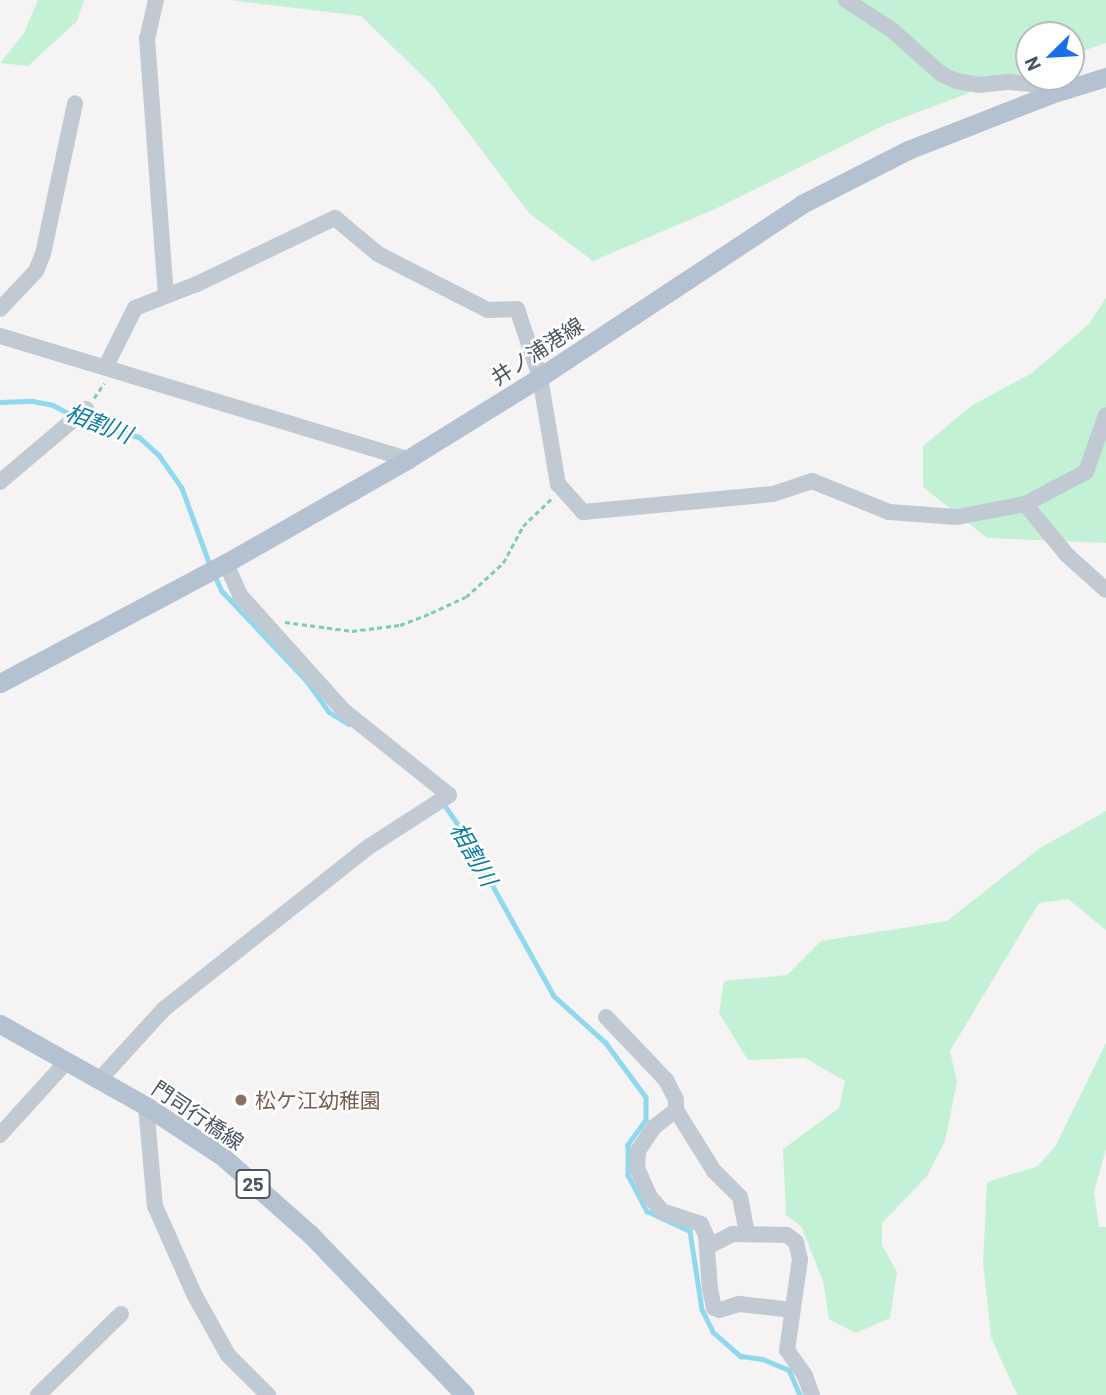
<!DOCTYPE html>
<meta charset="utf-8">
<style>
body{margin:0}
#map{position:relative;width:1106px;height:1395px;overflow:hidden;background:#f5f3f3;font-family:Barlow,"Noto Sans JP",sans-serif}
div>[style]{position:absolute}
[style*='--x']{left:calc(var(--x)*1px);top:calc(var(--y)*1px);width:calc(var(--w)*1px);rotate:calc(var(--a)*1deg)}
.green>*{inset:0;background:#c3f1d6}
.stream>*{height:4.5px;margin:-2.25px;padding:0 2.25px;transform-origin:2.25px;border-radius:2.25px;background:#90d8ee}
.path>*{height:2.5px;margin-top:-1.25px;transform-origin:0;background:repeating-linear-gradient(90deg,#7ad0a8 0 5px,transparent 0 8.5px)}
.minor>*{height:16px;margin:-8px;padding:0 8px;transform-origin:8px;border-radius:8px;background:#c1cad2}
.major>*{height:19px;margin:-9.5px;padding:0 9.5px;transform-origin:9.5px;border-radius:9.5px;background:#b3c1d1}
.dots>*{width:19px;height:19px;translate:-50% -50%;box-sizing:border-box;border:4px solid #fff;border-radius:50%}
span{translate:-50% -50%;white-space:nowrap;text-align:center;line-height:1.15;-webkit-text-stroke:5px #fff;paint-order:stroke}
.shield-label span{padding:2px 5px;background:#fff;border:2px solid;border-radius:5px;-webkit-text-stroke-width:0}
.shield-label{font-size:19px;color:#4a5561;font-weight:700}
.street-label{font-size:21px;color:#4a5561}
.education-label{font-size:21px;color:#785e54}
.left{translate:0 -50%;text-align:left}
.water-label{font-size:23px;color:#0c7fa3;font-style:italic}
.north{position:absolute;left:1015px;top:21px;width:70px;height:70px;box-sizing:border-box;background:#fff;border:2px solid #b7bbc0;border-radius:50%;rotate:246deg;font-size:19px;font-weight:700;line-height:28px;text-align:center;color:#4a5561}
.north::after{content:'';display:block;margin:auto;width:24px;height:32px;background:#1a6ee8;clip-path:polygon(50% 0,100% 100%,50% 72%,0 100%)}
</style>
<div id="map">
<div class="green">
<div style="clip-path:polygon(38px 0,84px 0,77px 21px,28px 66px,0 63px,24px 33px)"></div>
<div style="clip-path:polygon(229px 0,1106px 0,1106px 43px,1071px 55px,1071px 35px,1029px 35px,1029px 70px,887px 124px,715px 209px,593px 261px,529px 213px,433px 86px,361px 16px)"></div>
<div style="clip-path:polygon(1106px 298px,1106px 543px,987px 538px,923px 487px,923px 446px,971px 406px,1032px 373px,1089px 324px)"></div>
<div style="clip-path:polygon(1106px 811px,1106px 930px,1068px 899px,1039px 903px,950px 1051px,957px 1082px,945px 1141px,927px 1176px,882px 1223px,882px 1245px,897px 1272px,890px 1318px,856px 1333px,829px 1319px,823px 1281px,801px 1226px,786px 1215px,783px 1149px,839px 1108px,845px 1081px,805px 1058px,748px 1060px,719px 1013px,724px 981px,787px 975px,821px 941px,947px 921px,1040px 848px)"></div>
<div style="clip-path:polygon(1106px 1043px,1106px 1149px,1094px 1192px,1099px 1227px,1106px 1227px,1106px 1395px,1017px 1395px,991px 1337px,983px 1262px,987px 1182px,1038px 1166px,1056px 1145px)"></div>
</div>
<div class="stream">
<div style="--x:0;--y:402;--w:33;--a:-2"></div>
<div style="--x:33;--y:401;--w:20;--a:11"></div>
<div style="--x:53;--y:405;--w:21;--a:28"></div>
<div style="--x:80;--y:419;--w:62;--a:17"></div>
<div style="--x:139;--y:437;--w:27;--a:42"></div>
<div style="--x:159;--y:455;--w:40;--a:55.1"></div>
<div style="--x:182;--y:488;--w:82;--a:70"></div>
<div style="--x:215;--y:576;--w:17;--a:65"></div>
<div style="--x:222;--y:591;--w:122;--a:46.7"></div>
<div style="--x:306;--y:680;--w:39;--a:54"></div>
<div style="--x:329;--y:712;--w:23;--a:31"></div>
<div style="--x:443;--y:803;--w:29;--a:55"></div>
<div style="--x:460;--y:827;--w:193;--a:60.9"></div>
<div style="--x:554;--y:996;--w:70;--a:42.1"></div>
<div style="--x:606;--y:1043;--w:67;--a:53.5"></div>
<div style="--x:646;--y:1097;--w:23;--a:90"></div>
<div style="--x:646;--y:1120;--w:31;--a:126"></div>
<div style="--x:628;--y:1145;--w:30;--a:90"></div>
<div style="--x:628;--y:1175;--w:41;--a:62.2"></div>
<div style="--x:647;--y:1211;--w:47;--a:24.9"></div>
<div style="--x:690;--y:1231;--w:79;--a:81.3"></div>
<div style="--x:702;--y:1309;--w:25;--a:64"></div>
<div style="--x:713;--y:1332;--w:37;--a:41"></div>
<div style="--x:741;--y:1356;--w:22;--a:8"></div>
<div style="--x:763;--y:1359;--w:28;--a:23"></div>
<div style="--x:789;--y:1370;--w:27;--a:66"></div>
</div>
<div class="path">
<div style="--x:94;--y:398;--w:18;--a:-56"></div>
<div style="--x:285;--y:622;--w:68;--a:7.7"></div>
<div style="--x:352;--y:631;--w:48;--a:-7.1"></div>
<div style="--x:400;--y:625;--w:33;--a:-21"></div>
<div style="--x:431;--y:613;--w:38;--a:-25"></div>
<div style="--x:466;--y:597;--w:50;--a:-42.6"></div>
<div style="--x:503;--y:563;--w:42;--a:-61.6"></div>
<div style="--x:523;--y:526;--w:39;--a:-44"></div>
</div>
<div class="minor">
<div style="--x:156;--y:0;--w:39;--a:103"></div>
<div style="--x:147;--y:38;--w:257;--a:85.8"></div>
<div style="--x:846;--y:0;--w:55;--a:33.1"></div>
<div style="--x:892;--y:30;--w:66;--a:41.9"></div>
<div style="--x:941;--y:74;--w:17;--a:24"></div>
<div style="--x:957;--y:81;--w:22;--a:10"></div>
<div style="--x:979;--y:85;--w:30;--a:-6"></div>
<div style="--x:1009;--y:82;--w:22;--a:5"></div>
<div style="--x:1031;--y:84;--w:22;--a:27"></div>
<div style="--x:0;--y:309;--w:52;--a:-46.5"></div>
<div style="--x:36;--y:271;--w:18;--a:-68"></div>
<div style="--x:43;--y:254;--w:154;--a:-78"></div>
<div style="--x:0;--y:336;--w:426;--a:16.8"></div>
<div style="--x:106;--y:366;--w:65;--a:-63.4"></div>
<div style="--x:135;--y:308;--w:66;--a:-21.2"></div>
<div style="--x:197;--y:284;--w:153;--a:-25.6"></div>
<div style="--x:335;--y:218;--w:56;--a:39.9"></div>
<div style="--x:378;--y:254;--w:123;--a:27"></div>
<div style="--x:488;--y:310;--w:29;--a:-2"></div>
<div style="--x:517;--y:309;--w:72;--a:71.3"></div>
<div style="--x:540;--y:377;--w:109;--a:80.5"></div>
<div style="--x:558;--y:484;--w:38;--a:48"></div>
<div style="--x:583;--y:512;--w:191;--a:-5.4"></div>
<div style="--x:773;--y:494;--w:41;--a:-18.4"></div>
<div style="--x:812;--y:481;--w:83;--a:21.9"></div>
<div style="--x:889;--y:512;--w:68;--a:4.2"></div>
<div style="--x:957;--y:517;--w:69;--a:-10.8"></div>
<div style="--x:1025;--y:504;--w:69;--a:-27.7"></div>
<div style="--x:1086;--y:472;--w:60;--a:-70.7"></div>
<div style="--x:0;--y:482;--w:113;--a:-40.3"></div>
<div style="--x:1025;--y:504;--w:66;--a:50.5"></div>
<div style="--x:1067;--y:555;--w:52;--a:41.9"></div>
<div style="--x:606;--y:1017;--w:87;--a:46.4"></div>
<div style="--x:666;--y:1080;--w:22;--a:63"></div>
<div style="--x:676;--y:1100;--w:10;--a:90"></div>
<div style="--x:676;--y:1110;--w:28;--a:142"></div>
<div style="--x:654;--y:1127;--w:29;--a:124"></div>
<div style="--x:638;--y:1151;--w:17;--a:93"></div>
<div style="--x:637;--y:1168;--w:32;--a:66"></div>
<div style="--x:650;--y:1197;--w:18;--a:49"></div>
<div style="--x:662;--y:1211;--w:41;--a:18.4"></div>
<div style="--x:701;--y:1224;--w:12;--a:66"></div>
<div style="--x:706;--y:1235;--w:54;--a:85.8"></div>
<div style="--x:710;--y:1289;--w:19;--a:78"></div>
<div style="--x:714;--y:1308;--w:6;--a:18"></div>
<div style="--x:720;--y:1310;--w:20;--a:-18"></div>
<div style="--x:739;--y:1304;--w:54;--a:6.3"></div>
<div style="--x:100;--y:1079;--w:95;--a:-47.6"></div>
<div style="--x:164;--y:1009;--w:263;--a:-38.4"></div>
<div style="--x:370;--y:846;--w:94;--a:-32.8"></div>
<div style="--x:449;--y:795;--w:134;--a:-141.3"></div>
<div style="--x:344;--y:711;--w:156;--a:-131.9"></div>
<div style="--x:240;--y:595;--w:35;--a:-114"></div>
<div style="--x:146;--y:1106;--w:100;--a:84.9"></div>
<div style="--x:155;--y:1206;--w:96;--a:66.1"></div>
<div style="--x:194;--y:1294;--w:70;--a:60.9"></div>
<div style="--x:228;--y:1355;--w:57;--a:45"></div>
<div style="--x:676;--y:1110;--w:72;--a:58.1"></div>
<div style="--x:714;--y:1171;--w:37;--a:45"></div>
<div style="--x:740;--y:1197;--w:38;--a:79"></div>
<div style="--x:0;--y:1135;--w:100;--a:-47.8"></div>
<div style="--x:707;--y:1247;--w:28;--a:-27"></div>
<div style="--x:732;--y:1234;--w:55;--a:1"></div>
<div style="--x:787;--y:1235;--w:11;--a:38"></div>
<div style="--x:796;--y:1242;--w:17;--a:77"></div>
<div style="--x:800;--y:1259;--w:92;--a:98.1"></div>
<div style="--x:787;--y:1350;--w:32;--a:55"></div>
<div style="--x:805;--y:1376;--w:20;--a:70"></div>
<div style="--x:38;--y:1395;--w:116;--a:-44.3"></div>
</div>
<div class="major">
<div style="--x:0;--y:683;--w:256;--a:-28"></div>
<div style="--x:226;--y:563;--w:210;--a:-29.7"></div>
<div style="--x:408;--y:459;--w:155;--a:-31.8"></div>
<div style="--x:540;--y:377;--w:314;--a:-33.4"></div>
<div style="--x:802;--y:204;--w:119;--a:-27"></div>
<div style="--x:908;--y:150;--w:154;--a:-21.4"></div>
<div style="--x:1051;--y:94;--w:58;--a:-17.2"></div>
<div style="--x:0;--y:1024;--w:167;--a:29.3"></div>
<div style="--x:146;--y:1106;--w:91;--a:33.3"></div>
<div style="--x:222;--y:1156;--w:118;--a:41.6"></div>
<div style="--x:310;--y:1234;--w:223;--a:46.1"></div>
</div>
<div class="dots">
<div style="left:241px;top:1100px;background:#8d6e63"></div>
</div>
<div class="shield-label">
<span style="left:253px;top:1184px">25</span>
</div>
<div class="street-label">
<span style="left:537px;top:351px;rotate:-33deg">井ノ浦港線</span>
<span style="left:198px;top:1115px;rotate:34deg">門司行橋線</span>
</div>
<div class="education-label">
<span class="left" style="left:255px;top:1100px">松ケ江幼稚園</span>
</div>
<div class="water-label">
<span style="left:99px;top:423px;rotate:21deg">相割川</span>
<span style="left:474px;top:854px;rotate:60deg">相割川</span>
</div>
<div class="north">N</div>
</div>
